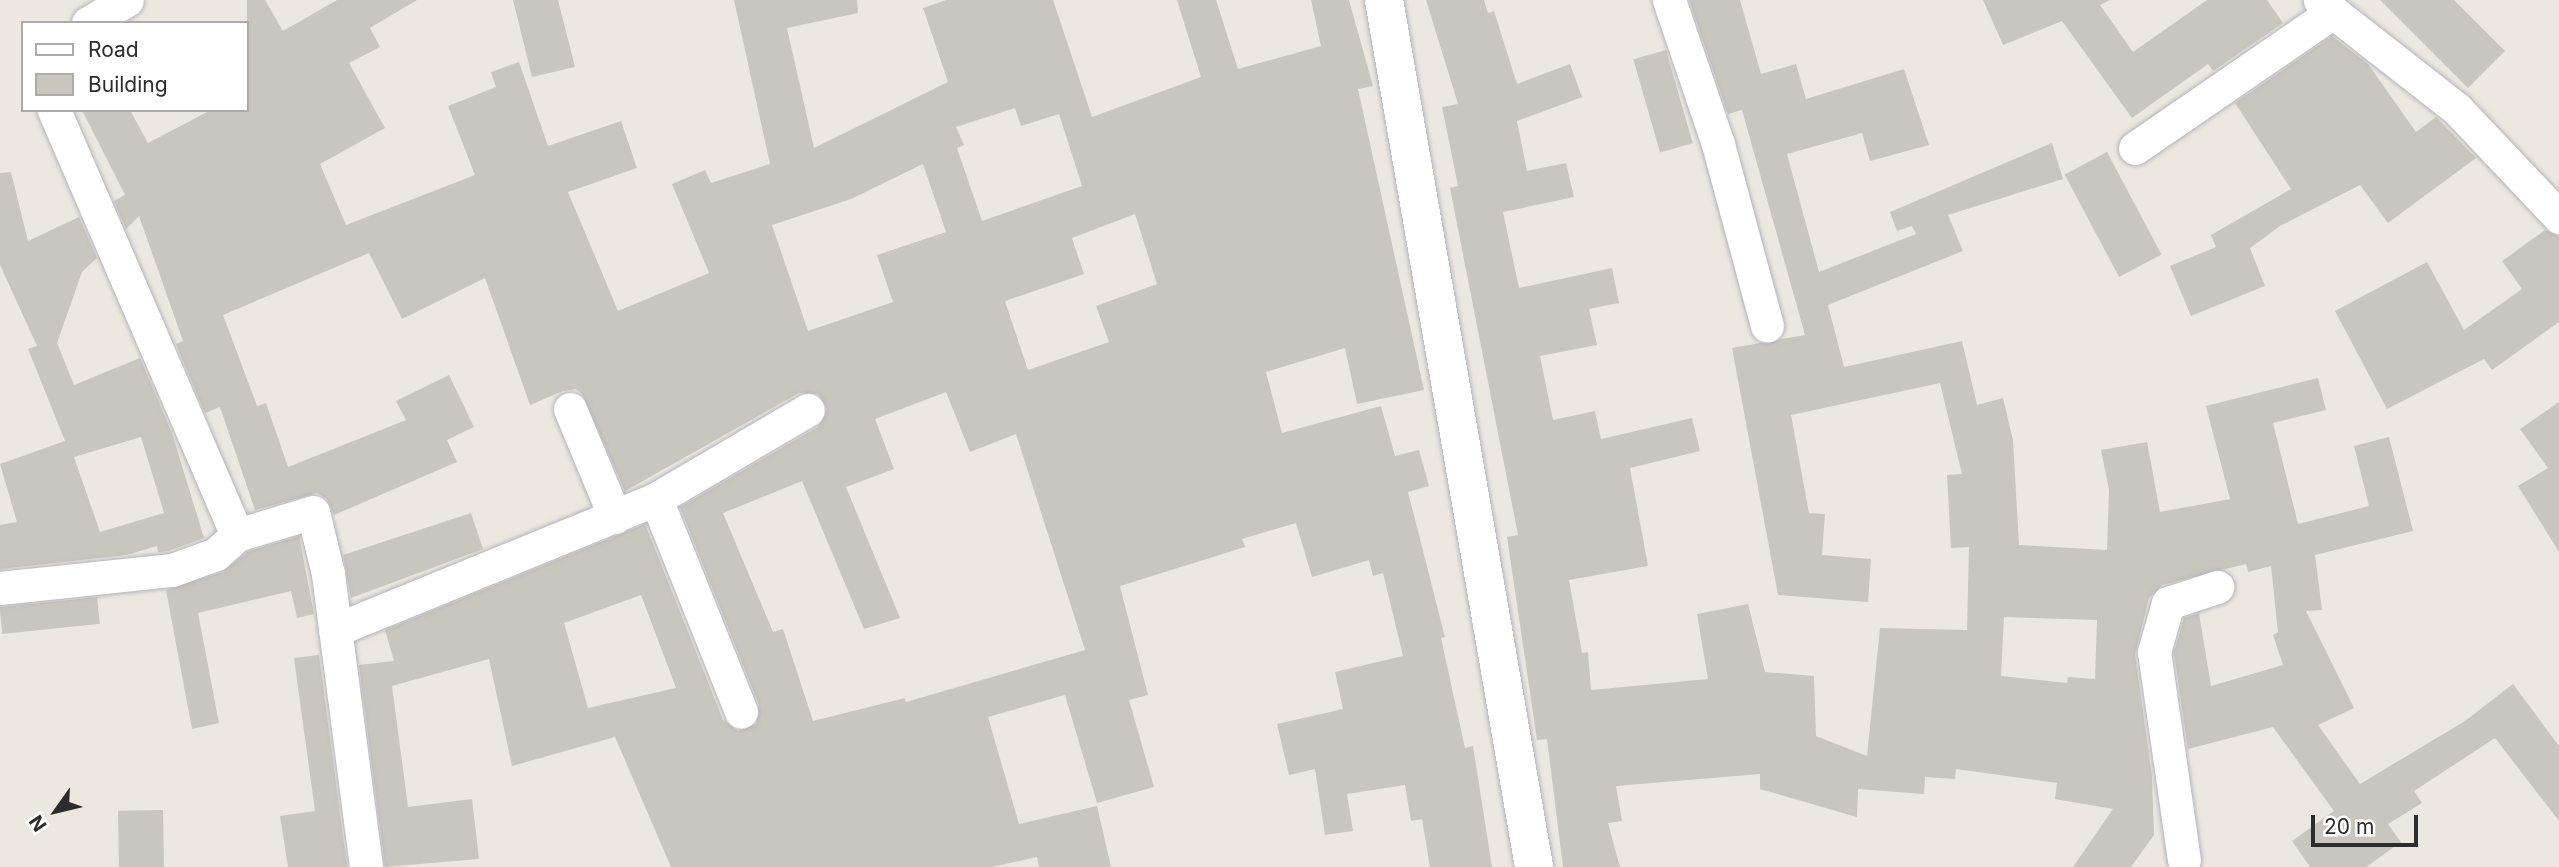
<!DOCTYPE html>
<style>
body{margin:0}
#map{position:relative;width:2559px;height:867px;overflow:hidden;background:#ede8df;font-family:Inter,sans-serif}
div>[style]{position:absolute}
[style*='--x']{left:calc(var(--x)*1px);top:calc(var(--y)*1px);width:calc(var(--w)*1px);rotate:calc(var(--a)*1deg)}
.building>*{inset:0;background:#c9c6bd;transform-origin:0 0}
.roads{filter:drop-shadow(0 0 2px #b2b3bf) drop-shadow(0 0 2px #b2b3bf)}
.minor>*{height:33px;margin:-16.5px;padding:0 16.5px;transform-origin:16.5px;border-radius:16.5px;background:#fff}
.tertiary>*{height:38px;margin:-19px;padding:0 19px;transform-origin:19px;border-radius:19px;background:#fff}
span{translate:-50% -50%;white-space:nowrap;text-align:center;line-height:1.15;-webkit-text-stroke:6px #fff;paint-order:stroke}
.legend{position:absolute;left:21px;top:21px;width:228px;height:91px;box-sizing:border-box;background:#fff;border:2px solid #ababab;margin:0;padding:9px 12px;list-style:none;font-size:21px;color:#2c2c2c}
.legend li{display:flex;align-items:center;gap:14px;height:35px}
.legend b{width:35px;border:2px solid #ababab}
.north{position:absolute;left:21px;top:776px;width:70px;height:70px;-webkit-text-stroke:5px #fff;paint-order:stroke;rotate:236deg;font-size:19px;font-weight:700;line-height:28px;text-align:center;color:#2c2c2c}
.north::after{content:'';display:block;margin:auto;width:24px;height:32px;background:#2c2c2c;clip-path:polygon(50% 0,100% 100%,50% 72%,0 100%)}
.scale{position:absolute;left:2311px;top:815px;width:107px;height:32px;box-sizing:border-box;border:4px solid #2c2c2c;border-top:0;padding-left:9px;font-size:21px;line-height:24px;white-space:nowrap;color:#2c2c2c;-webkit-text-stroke:5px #fff;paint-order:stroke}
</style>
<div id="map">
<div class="building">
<div style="clip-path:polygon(evenodd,247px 0,265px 0,283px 31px,337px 0,417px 0,370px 28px,380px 47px,349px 63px,385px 128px,320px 164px,346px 225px,475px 175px,448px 106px,496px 87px,491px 72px,519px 62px,548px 146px,621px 121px,637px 168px,568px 192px,618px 311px,709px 273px,672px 184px,705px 170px,711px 183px,770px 164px,734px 0,857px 0,858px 13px,787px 28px,814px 148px,948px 82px,923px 8px,946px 0,1053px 0,1092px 117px,1201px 77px,1177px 0,1216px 0,1238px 69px,1321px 46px,1311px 0,1349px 0,1373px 86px,1358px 89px,1424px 390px,1357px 404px,1345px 348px,1266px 372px,1282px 433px,1381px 406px,1395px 456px,1419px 450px,1429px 486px,1408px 492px,1445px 637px,1441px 638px,1465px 748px,1473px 746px,1492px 867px,1430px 867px,1422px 819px,1411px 821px,1405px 785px,1347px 794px,1353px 831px,1325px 835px,1315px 769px,1289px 775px,1277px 724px,1343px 709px,1335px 672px,1403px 656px,1383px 573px,1373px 576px,1369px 560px,1312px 577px,1296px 523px,1242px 539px,1245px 547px,1120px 586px,1148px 695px,1129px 700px,1154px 787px,1097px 803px,1065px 695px,988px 717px,1019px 824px,1097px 806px,1111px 867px,1039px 867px,1037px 857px,992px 867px,671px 867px,615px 737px,512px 766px,489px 659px,392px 686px,408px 807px,472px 799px,479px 859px,385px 867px,359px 665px,394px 661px,385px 630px,645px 524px,723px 720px,738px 731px,756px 724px,759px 705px,680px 507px,818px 427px,827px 409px,818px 394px,799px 393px,625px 491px,582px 394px,576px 389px,563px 391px,530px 405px,485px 278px,402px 319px,369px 253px,223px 315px,257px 406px,266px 403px,288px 467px,406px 420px,396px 401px,449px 375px,474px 427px,447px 440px,457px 462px,334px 515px,327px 499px,317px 493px,255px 510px,220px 407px,205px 413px,176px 344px,183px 341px,139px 216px,126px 229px,114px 201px,125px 195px,82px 110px,130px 110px,148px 143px,211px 110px,247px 110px,247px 0,1015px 108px,1021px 126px,1059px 114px,1082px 186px,982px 221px,957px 148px,964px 145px,956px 127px,1015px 108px,247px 0,923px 164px,946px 232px,877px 255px,893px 302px,808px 331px,772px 225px,851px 199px,923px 164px,247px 0,1135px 214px,1157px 284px,1096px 306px,1109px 342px,1028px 370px,1005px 301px,1084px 274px,1072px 238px,1135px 214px,247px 0,946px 392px,970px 452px,1016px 434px,1085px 650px,906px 702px,905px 698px,813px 721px,783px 629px,773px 632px,723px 513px,802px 481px,864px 629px,900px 618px,846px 487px,894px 469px,875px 419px,946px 392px,247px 0,641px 595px,676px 688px,588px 708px,564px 623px,641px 595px)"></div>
<div style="clip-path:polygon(513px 0,558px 0,575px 67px,532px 77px)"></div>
<div style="clip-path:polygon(evenodd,1426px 0,1484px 0,1488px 13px,1494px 11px,1517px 84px,1570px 64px,1582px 97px,1517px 121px,1527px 171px,1566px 163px,1574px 197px,1503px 212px,1519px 288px,1612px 268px,1619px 303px,1589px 309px,1597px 345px,1540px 356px,1553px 420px,1595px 411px,1601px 439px,1692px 418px,1700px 451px,1630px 468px,1648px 566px,1569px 580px,1582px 653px,1588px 652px,1591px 690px,1708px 679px,1697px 614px,1748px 604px,1765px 672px,1814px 676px,1816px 736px,1867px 756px,1880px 628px,1967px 630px,1969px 547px,1951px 548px,1947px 475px,1962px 474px,1940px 383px,1791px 415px,1809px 513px,1825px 514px,1822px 555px,1871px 559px,1868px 602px,1778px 595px,1732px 348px,1805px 335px,1742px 110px,1728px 114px,1689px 0,1740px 0,1761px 74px,1796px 64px,1806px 99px,1904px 69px,1929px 145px,1870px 161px,1862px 133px,1787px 154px,1819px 272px,1916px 234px,1912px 226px,1897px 231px,1890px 212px,2052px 143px,2063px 179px,1948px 215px,1963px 251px,1828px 305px,1844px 367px,1962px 341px,1977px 405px,2003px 398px,2013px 440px,2019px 545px,2107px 550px,2109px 490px,2101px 450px,2147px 442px,2160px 512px,2230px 499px,2206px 406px,2318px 378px,2326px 410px,2273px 423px,2298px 524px,2369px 506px,2354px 446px,2389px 437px,2413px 531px,2315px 555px,2322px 610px,2306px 611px,2354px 708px,2318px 725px,2360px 784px,2465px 721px,2513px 684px,2559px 746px,2559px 821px,2495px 738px,2414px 791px,2422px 803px,2388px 824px,2401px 842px,2366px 867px,2310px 867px,2292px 841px,2334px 811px,2273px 727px,2188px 749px,2174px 653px,2184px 618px,2199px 613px,2211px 686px,2283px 665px,2273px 635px,2278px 632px,2271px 566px,2248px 572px,2246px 564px,2162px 585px,2149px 598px,2135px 654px,2152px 776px,2154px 835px,2131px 867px,2073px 867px,2113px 809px,2055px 799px,2057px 783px,1956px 769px,1955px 779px,1925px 777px,1924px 794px,1858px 789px,1857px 817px,1760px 789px,1760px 774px,1616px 786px,1622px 821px,1608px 823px,1620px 867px,1563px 867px,1547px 739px,1537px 740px,1507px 537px,1518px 535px,1450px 188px,1458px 186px,1442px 107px,1458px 104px,1426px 0,2004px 617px,2097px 620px,2095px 679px,2068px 677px,2067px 683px,2001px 676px,2004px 617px)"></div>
<div style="clip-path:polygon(1983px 0,2110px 0,2100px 5px,2133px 52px,2207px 0,2267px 0,2283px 23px,2213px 71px,2208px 64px,2132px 118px,2062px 21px,2003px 45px)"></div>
<div style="clip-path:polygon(2380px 0,2454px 0,2505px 51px,2468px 88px)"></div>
<div style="clip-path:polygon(2332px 36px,2368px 64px,2416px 132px,2436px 117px,2476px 158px,2388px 223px,2360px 185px,2280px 226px,2250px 248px,2265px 286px,2191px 316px,2170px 266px,2216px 247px,2211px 235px,2291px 189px,2235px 103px)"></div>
<div style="left:1666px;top:50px;width:97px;height:34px;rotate:74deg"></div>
<div style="left:2107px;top:152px;width:116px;height:48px;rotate:62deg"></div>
<div style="clip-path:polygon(evenodd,11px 172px,28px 241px,79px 217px,97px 258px,82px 272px,57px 343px,74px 385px,140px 358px,172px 433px,204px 538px,168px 551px,158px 552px,157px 546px,127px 555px,0 569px,0 525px,17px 522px,0 464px,65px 441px,28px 349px,37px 346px,0 265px,0 173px,11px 172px,141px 437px,164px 513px,100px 532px,74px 457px,141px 437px)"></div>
<div style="clip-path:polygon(2545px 230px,2559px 236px,2559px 322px,2492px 370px,2484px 359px,2387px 409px,2335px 311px,2427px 262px,2464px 330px,2522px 289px,2502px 261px)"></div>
<div style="clip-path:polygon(2559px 402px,2559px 552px,2518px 486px,2548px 468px,2520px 429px)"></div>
<div style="clip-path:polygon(471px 513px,483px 549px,351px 598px,343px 555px)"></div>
<div style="clip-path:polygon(299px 536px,314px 614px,297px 618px,291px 591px,198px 613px,219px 723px,192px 729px,166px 590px,223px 572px,247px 552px)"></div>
<div style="left:97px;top:597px;width:27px;height:98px;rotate:84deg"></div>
<div style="clip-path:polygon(319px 655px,347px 867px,288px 867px,280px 816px,315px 811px,294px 658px)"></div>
<div style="left:163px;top:810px;width:57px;height:45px;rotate:89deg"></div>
</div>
<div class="roads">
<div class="minor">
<div style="--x:1669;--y:0;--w:152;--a:71.2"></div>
<div style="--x:1718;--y:144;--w:188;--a:74.9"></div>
<div style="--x:2333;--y:12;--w:157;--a:38"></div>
<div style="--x:2457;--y:109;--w:149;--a:46.6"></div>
<div style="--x:88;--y:23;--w:45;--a:-30.5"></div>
<div style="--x:2135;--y:148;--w:240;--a:-34.5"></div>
<div style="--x:2333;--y:12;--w:18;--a:-137"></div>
<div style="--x:570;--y:409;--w:117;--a:67.4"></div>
<div style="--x:656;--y:499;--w:229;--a:68.2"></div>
<div style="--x:237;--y:535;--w:79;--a:-16.8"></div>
<div style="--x:313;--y:512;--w:64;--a:76.4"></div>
<div style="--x:328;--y:574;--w:295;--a:82.6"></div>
<div style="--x:0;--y:588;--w:173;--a:-6"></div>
<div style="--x:172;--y:570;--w:47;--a:-20"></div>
<div style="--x:216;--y:554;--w:28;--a:-42"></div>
<div style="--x:237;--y:535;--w:463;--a:-113.3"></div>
<div style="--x:335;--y:630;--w:347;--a:-22.2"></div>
<div style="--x:656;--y:499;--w:176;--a:-30.4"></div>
<div style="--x:2184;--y:860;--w:210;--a:-98.2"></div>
<div style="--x:2154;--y:652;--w:51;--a:-74.1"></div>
<div style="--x:2168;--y:603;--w:52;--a:-18.1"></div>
</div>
<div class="tertiary">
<div style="--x:1384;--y:0;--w:880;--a:80.18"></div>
</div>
</div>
<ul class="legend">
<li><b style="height:9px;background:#fff"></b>Road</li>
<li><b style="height:19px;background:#c9c6bd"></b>Building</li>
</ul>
<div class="north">N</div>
<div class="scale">20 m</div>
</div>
